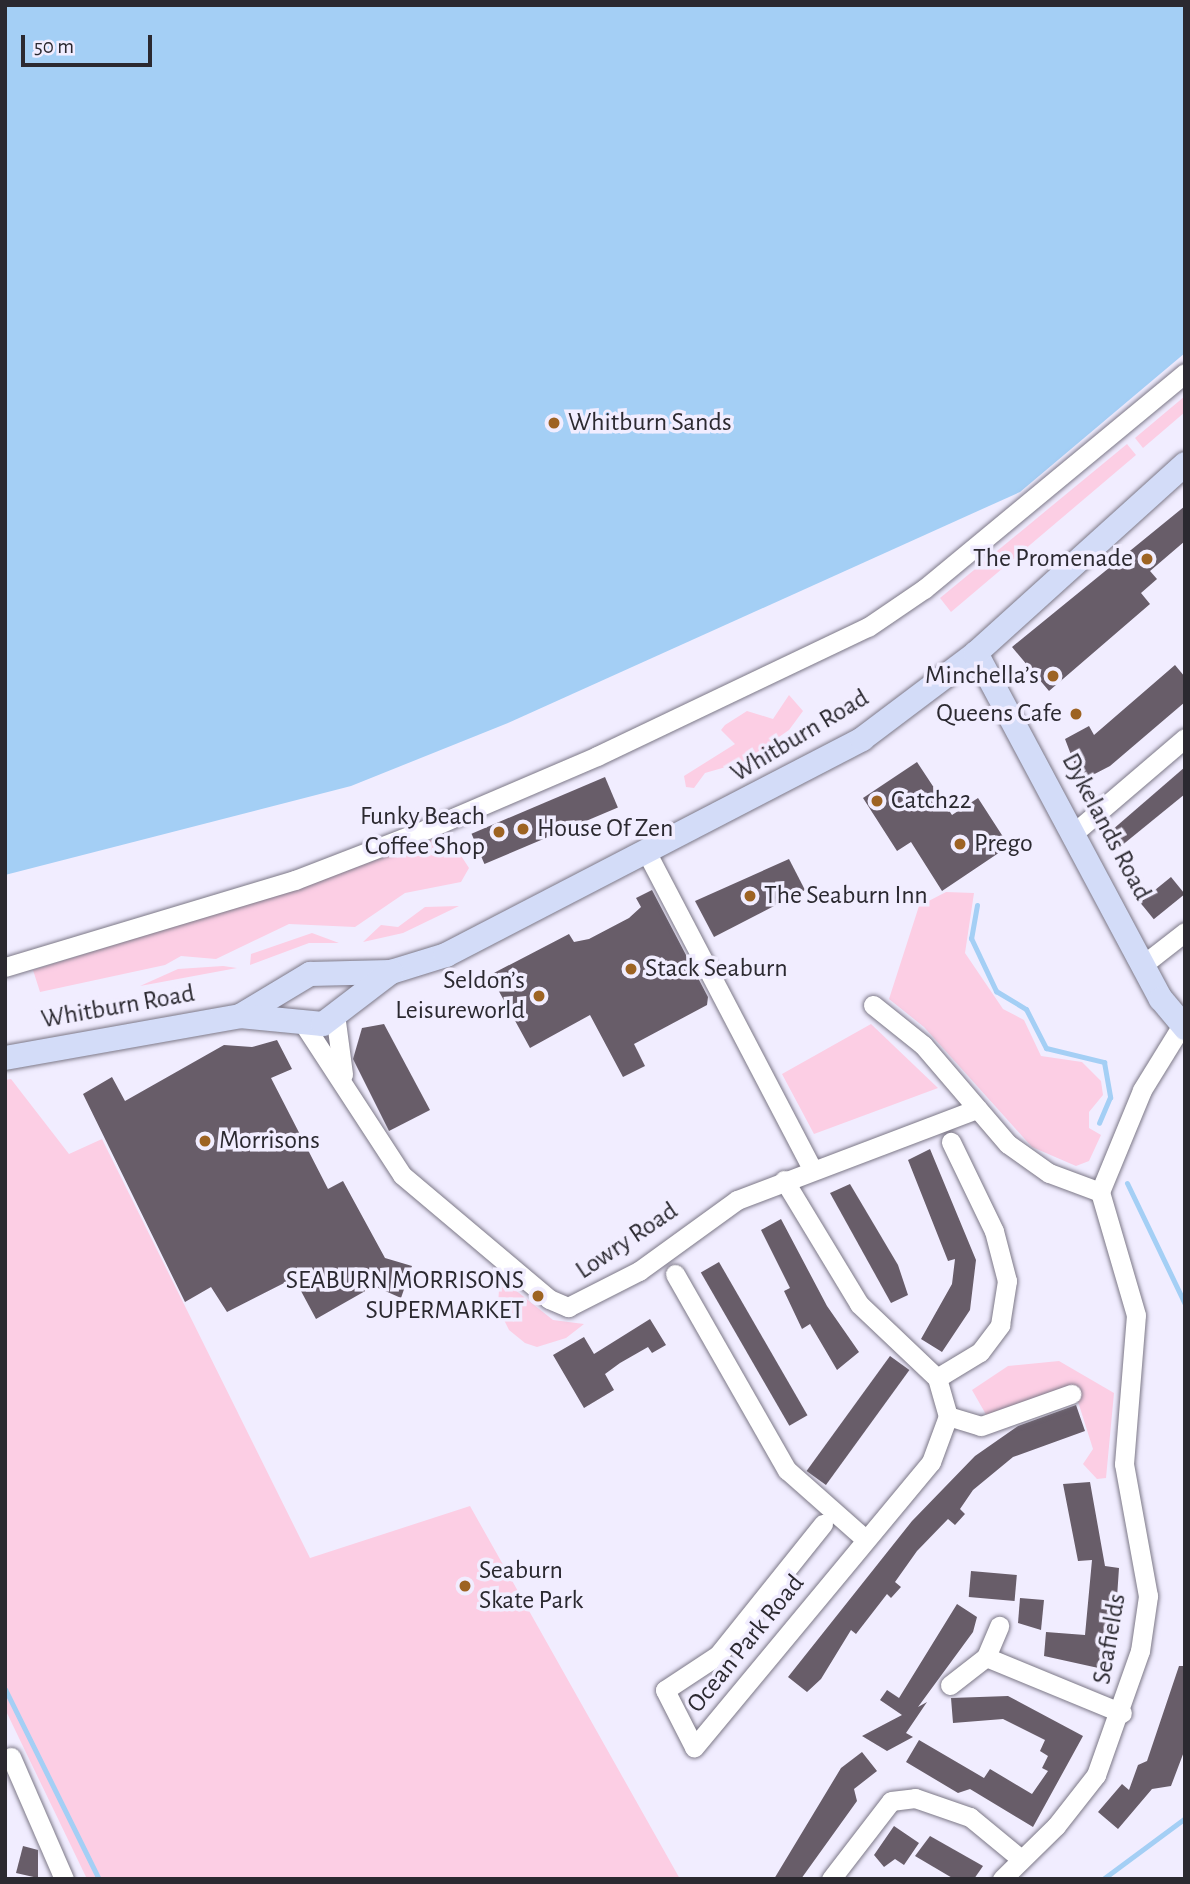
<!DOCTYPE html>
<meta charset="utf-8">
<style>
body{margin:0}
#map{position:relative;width:1190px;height:1884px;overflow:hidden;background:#f1edff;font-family:"Alegreya Sans",sans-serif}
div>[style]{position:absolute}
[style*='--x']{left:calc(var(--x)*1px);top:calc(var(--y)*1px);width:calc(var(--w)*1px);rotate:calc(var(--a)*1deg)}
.green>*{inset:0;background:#fccee4}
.water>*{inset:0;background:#a4cff5}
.stream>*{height:5px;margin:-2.5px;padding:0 2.5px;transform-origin:2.5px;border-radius:2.5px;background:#a4cff5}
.building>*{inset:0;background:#685d69;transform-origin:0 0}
.roads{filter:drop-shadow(0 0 2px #7c7887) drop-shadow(0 0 2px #7c7887)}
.minor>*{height:19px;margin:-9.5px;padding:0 9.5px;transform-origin:9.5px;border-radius:9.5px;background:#fff}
.major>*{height:24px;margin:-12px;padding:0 12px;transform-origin:12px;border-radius:12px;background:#d3dcf8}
.dots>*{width:19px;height:19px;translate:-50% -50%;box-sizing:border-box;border:4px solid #f1edff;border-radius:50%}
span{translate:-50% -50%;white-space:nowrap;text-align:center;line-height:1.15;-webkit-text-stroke:7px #f1edff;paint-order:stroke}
.poi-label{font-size:26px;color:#2b2930}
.left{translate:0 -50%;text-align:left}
.right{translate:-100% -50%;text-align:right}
.street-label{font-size:26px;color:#2b2930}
.frame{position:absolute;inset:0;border:7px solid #2b2930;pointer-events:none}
.scale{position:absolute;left:21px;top:35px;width:131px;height:32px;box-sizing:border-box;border:4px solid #2b2930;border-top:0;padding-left:9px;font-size:21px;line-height:24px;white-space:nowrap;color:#2b2930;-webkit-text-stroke:5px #f1edff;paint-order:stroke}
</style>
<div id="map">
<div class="green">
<div style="clip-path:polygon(1185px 396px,1185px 412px,1143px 448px,1135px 438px)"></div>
<div style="clip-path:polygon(1127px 444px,1136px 455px,951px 612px,940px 598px)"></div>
<div style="clip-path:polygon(789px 695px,803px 711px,789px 730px,743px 762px,705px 773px,694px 788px,686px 787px,684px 776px,735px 744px,721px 730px,725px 725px,747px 711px,773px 719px)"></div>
<div style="clip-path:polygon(447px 834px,469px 868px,461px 882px,405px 893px,355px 927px,289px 924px,216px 959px,181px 956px,165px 965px,40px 992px,33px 970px,309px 884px)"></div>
<div style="clip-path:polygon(946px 892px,974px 893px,965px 953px,1003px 1009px,1024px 1020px,1041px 1056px,1082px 1062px,1101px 1081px,1103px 1095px,1089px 1112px,1089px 1128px,1101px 1135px,1089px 1161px,1076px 1166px,1032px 1147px,924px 1027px,889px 999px,919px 906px)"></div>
<div style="clip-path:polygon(459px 906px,403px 933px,363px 942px,381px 925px,398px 927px,425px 907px)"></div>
<div style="clip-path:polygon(312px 933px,339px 943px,309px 943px,250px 965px,251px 954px)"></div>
<div style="clip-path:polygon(223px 966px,237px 968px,140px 986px,178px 969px)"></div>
<div style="clip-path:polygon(871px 1024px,938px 1088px,814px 1134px,782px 1074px)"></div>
<div style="clip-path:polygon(11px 1079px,69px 1154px,102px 1139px,310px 1558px,470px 1506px,680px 1879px,87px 1879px,5px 1709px,5px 1080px)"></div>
<div style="clip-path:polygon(509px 1285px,553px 1320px,584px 1324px,566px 1338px,537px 1347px,525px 1343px,509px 1330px,498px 1308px,499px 1288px)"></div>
<div style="clip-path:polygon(1059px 1361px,1114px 1393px,1106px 1478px,1097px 1479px,1083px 1464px,1093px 1449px,1074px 1389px,988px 1418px,972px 1390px,1008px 1366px)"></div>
</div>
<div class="water">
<div style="clip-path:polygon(5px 5px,1185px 5px,1185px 353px,1020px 492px,508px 723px,351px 786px,5px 875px)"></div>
</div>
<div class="stream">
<div style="--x:977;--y:905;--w:34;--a:100"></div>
<div style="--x:971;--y:938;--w:59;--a:64.7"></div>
<div style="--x:996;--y:991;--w:35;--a:31"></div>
<div style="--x:1026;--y:1009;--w:44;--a:62.9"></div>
<div style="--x:1046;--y:1048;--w:60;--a:13.6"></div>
<div style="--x:1104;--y:1062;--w:36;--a:80"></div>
<div style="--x:1110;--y:1097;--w:28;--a:113"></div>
<div style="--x:1127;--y:1183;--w:134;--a:64.4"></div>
<div style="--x:5;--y:1689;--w:212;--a:63.7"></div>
<div style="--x:1103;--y:1879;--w:102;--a:-36.6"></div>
</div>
<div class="building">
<div style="clip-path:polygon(1185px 506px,1185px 541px,1150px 571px,1157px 579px,1141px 593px,1150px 604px,1049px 691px,1012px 647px)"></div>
<div style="clip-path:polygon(1175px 665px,1185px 677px,1185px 702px,1110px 766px,1081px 781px,1065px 739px,1089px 726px,1094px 735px)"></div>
<div style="clip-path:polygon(917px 762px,952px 815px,978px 798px,1009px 846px,942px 891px,911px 842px,897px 851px,863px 798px)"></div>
<div style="clip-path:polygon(1185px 767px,1185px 794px,1115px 851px,1104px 837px)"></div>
<div style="left:605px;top:777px;width:33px;height:145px;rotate:67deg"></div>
<div style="clip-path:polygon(789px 859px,805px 890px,714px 937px,695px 901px)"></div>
<div style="left:1171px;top:877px;width:22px;height:40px;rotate:51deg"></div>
<div style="clip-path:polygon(652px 890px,708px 997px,707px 1005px,634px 1044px,645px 1066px,623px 1077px,590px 1015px,530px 1048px,490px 975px,569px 934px,574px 942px,589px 939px,629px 918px,641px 907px,636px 898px)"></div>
<div style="clip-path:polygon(384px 1024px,430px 1110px,389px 1131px,353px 1059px,362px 1028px)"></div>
<div style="clip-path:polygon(277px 1040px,292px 1069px,271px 1078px,328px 1189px,343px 1181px,385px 1258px,412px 1266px,401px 1298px,374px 1286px,316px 1319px,294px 1278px,227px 1312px,211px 1287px,185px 1302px,83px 1094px,112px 1077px,125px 1101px,224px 1045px,252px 1047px)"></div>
<div style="clip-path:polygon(930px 1149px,976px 1260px,970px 1310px,942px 1352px,921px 1339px,952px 1284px,955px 1259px,948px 1261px,908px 1160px)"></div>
<div style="clip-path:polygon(850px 1184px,898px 1265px,908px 1295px,891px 1303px,830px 1193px)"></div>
<div style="clip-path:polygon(781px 1219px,827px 1306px,859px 1352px,837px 1370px,810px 1324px,802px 1329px,784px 1291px,790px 1288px,761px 1230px)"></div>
<div style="left:719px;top:1262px;width:177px;height:21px;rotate:60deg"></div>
<div style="clip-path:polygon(650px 1319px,666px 1345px,652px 1353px,648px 1347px,620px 1363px,605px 1374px,614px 1390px,584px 1408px,553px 1355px,584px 1337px,594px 1354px)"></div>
<div style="left:890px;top:1356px;width:24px;height:142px;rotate:36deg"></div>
<div style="clip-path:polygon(1076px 1405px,1085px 1431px,1013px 1457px,973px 1490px,960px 1509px,965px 1514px,955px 1525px,948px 1519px,917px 1551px,895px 1582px,901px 1587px,891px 1598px,887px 1594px,856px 1634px,851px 1630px,821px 1679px,807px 1692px,788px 1677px,912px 1521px,975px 1456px,1018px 1426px)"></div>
<div style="clip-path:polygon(1090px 1482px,1105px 1566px,1119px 1568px,1112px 1671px,1044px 1656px,1046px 1632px,1085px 1635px,1092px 1560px,1078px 1561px,1063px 1484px)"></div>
<div style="left:971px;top:1571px;width:46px;height:26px;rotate:5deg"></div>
<div style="clip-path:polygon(1020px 1598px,1044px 1600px,1041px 1630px,1018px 1623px)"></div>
<div style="clip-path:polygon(957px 1604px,977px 1617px,973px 1632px,918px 1707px,927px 1702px,906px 1733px,913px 1737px,887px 1751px,862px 1736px,902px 1715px,880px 1700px,887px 1690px,899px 1698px)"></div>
<div style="clip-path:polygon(1179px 1666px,1185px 1666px,1185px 1749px,1171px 1786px,1152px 1789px,1118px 1829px,1098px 1812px,1122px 1784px,1129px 1790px,1138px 1765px,1147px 1761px)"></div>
<div style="clip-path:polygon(1008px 1696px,1083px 1736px,1033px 1827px,970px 1789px,958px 1793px,906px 1762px,919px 1740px,984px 1778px,990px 1769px,1032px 1794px,1048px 1771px,1042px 1768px,1048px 1756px,1040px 1751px,1045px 1740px,1003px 1719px,953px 1723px,951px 1698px)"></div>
<div style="clip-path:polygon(862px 1752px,877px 1771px,854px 1789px,857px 1801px,801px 1879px,774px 1879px,841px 1768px)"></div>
<div style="clip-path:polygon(894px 1826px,919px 1843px,904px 1865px,895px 1859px,884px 1867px,874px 1855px)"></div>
<div style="clip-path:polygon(930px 1836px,983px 1866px,974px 1879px,954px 1879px,915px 1856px)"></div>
<div style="clip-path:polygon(23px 1846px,38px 1850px,38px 1878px,16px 1873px)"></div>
</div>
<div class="roads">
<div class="minor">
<div style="--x:1076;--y:831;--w:143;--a:-40.5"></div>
<div style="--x:648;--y:855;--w:354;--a:62.4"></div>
<div style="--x:1144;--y:964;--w:52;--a:-38"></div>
<div style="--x:5;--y:967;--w:303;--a:-16.7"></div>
<div style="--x:295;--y:880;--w:142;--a:-21.1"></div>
<div style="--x:427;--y:829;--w:185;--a:-23.2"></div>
<div style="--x:597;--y:756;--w:300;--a:-25.5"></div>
<div style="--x:868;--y:627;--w:68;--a:-34.2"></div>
<div style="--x:924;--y:589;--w:339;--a:-39.6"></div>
<div style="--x:873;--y:1005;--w:64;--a:38.7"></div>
<div style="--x:923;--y:1045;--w:130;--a:49.4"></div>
<div style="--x:1008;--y:1144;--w:50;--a:35.3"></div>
<div style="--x:1049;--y:1173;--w:54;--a:20.4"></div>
<div style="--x:335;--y:1014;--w:61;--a:82.4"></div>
<div style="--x:303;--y:1023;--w:181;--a:56.9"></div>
<div style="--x:402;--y:1175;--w:192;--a:40.1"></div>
<div style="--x:549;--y:1299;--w:21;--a:23"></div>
<div style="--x:568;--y:1307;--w:80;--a:-26.9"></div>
<div style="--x:639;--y:1271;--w:121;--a:-35.9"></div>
<div style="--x:737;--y:1200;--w:257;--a:-20.8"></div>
<div style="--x:784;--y:1180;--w:145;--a:58.8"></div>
<div style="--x:859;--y:1304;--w:108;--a:43.5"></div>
<div style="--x:937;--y:1378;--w:40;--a:74"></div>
<div style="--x:948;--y:1416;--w:49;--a:110.3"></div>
<div style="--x:931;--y:1462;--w:371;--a:129.7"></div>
<div style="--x:694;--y:1747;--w:64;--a:-117"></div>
<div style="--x:665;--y:1690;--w:64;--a:-33.4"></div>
<div style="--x:718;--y:1655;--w:168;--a:-51.3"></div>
<div style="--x:675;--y:1274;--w:226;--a:60.3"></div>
<div style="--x:787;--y:1470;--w:104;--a:41.5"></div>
<div style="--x:937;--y:1378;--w:50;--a:-31.2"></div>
<div style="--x:980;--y:1352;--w:34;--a:-53"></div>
<div style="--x:1000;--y:1325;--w:45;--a:-81"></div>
<div style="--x:1007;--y:1281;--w:52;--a:-104.6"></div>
<div style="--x:994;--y:1231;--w:99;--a:-115.8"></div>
<div style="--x:948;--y:1416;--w:34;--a:17"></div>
<div style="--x:981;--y:1426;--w:96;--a:-19.6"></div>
<div style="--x:986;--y:1657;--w:147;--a:22.4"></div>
<div style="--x:950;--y:1685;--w:46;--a:-37.9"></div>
<div style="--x:986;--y:1657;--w:34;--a:-67"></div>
<div style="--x:11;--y:1757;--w:133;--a:66.5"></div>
<div style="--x:831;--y:1879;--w:98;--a:-52.4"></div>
<div style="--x:891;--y:1801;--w:24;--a:-7"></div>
<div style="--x:915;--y:1798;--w:58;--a:19.1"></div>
<div style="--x:970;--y:1817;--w:66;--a:39.5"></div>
<div style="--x:1002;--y:1879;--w:76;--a:-44.5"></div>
<div style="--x:1056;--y:1826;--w:65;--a:-51.9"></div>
<div style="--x:1096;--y:1775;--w:132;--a:-70.5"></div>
<div style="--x:1140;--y:1651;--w:56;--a:-81.7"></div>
<div style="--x:1148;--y:1596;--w:134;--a:-100.3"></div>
<div style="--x:1124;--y:1464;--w:149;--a:-85.4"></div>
<div style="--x:1136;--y:1315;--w:128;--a:-106.3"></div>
<div style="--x:1100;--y:1192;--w:110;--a:-67.6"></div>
<div style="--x:1142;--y:1090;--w:76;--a:-58.4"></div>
</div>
<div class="major">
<div style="--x:976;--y:653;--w:392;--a:61.9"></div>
<div style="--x:1161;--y:999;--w:38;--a:50"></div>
<div style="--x:240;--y:1016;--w:82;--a:-31"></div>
<div style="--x:310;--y:974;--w:81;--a:-1.4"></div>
<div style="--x:391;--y:972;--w:58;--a:-17.2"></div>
<div style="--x:446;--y:955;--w:469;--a:-27.4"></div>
<div style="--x:862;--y:739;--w:143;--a:-37"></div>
<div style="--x:976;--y:653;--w:282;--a:-42.1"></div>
<div style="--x:5;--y:1058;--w:239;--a:-10.1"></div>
<div style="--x:240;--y:1016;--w:83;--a:5.5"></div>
<div style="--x:323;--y:1024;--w:86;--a:-37.4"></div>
</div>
</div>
<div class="dots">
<div style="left:554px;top:423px;background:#9d6323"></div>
<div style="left:1147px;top:559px;background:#9d6323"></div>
<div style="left:1053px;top:676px;background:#9d6323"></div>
<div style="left:1076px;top:714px;background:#9d6323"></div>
<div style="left:877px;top:801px;background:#9d6323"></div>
<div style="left:523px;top:829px;background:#9d6323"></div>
<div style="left:499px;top:832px;background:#9d6323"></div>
<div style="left:960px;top:844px;background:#9d6323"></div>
<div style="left:750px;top:896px;background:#9d6323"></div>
<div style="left:631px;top:969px;background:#9d6323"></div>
<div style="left:539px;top:996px;background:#9d6323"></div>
<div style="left:205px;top:1141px;background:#9d6323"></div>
<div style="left:538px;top:1296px;background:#9d6323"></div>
<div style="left:465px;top:1586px;background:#9d6323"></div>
</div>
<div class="poi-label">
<span class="left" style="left:568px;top:423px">Whitburn Sands</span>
<span class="right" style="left:1133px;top:559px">The Promenade</span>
<span class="right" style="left:1039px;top:676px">Minchella’s</span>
<span class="right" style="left:1062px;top:714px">Queens Cafe</span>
<span class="left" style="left:891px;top:801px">Catch22</span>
<span class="right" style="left:485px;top:832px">Funky Beach<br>Coffee Shop</span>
<span class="left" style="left:537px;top:829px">House Of Zen</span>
<span class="left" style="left:974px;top:844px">Prego</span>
<span class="left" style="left:764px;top:896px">The Seaburn Inn</span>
<span class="left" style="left:645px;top:969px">Stack Seaburn</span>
<span class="right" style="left:525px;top:996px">Seldon’s<br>Leisureworld</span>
<span class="left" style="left:219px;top:1141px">Morrisons</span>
<span class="right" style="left:524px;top:1296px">SEABURN MORRISONS<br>SUPERMARKET</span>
<span class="left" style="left:479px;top:1586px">Seaburn<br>Skate Park</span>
</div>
<div class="street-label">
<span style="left:800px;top:736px;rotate:-31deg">Whitburn Road</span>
<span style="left:1106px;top:827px;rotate:62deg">Dykelands Road</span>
<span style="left:118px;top:1007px;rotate:-10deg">Whitburn Road</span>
<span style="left:627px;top:1241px;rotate:-34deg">Lowry Road</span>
<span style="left:1110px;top:1639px;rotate:-80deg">Seafields</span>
<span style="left:746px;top:1644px;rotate:-51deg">Ocean Park Road</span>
</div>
<div class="frame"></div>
<div class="scale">50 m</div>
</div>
